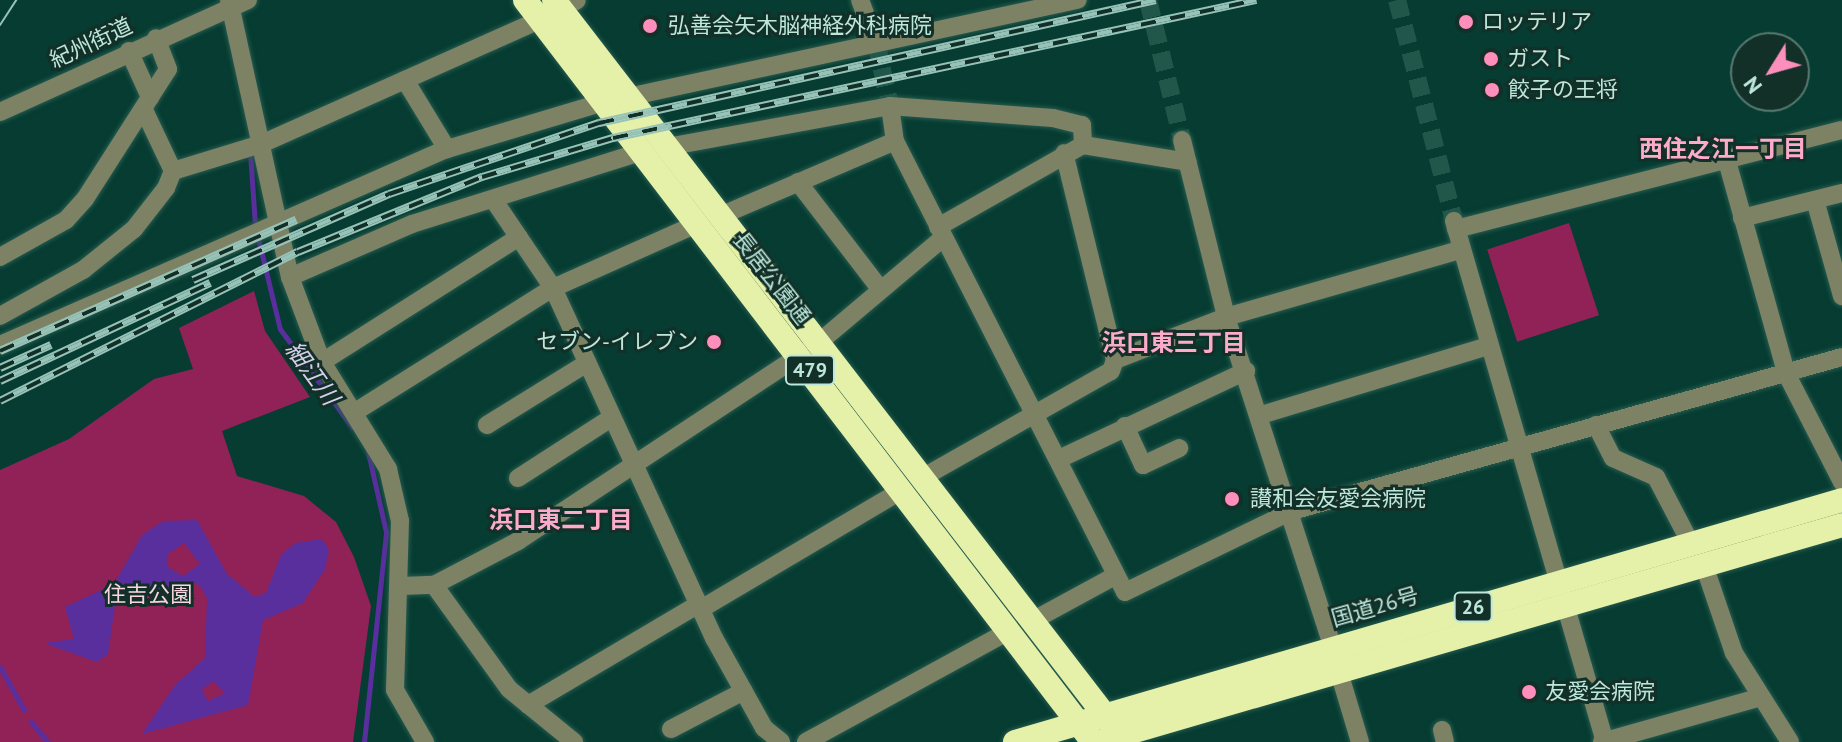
<!DOCTYPE html>
<meta charset="utf-8">
<style>
body{margin:0}
#map{position:relative;width:1842px;height:742px;overflow:hidden;background:#063c31;font-family:"PT Sans","Noto Sans JP",sans-serif}
div>[style]{position:absolute}
[style*='--x']{left:calc(var(--x)*1px);top:calc(var(--y)*1px);width:calc(var(--w)*1px);rotate:calc(var(--a)*1deg)}
.green>*{inset:0;background:#902258;transform-origin:0 0}
.water>*{inset:0;background:#592f9e}
.stream>*{height:5px;margin:-2.5px;padding:0 2.5px;transform-origin:2.5px;border-radius:2.5px;background:#592f9e}
.minor-tunnel>*{height:18px;margin-top:-9px;transform-origin:0;background:repeating-linear-gradient(90deg,#21564a 0 18px,transparent 0 27px)}
.roads{filter:drop-shadow(0 0 2px #275b50) drop-shadow(0 0 2px #275b50)}
.minor>*{height:18px;margin:-9px;padding:0 9px;transform-origin:9px;border-radius:9px;background:#7d8265}
.highway>*{height:24px;margin:-12px;padding:0 12px;transform-origin:12px;border-radius:12px;background:#e5f1a8}
.tram>*{height:2px;margin:-1px;padding:0 1px;transform-origin:1px;border-radius:1px;background:#96c2b7}
.rail>*{height:8px;margin-top:-4px;transform-origin:0;background:repeating-linear-gradient(90deg,#122f28 0 15px,#96c2b7 0 30px);box-sizing:border-box;border-block:2px solid #96c2b7}
.dots>*{width:22px;height:22px;translate:-50% -50%;box-sizing:border-box;border:4px solid #122f28;border-radius:50%}
span{translate:-50% -50%;white-space:nowrap;text-align:center;line-height:1.15;-webkit-text-stroke:6px #122f28;paint-order:stroke}
.shield-label span{padding:2px 6px;background:#122f28;border:2px solid;border-radius:6px;-webkit-text-stroke-width:0}
.shield-label{font-size:20px;color:#bde7db;font-weight:700}
.poi-label{font-size:22px;color:#bde7db}
.left{translate:0 -50%;text-align:left}
.right{translate:-100% -50%;text-align:right}
.street-label{font-size:22px;color:#bde7db}
.park-label{font-size:22px;color:#f7d6e1}
.neighbourhood-label{font-size:24px;color:#fcacca;font-weight:700}
.water-label{font-size:24px;color:#d5cfec;font-style:italic}
.north{position:absolute;left:1730px;top:32px;width:80px;height:80px;box-sizing:border-box;background:#122f28;border:2px solid #567970;border-radius:50%;rotate:233deg;font-size:22px;font-weight:700;line-height:32px;text-align:center;color:#bde7db}
.north::after{content:'';display:block;margin:auto;width:28px;height:36px;background:#fe8ebb;clip-path:polygon(50% 0,100% 100%,50% 72%,0 100%)}
</style>
<div id="map">
<div class="green">
<div style="left:1569px;top:223px;width:97px;height:86px;rotate:72deg"></div>
<div style="clip-path:polygon(254px 291px,265px 331px,310px 397px,222px 431px,237px 476px,304px 496px,336px 522px,354px 557px,371px 606px,353px 742px,0 742px,0 470px,69px 439px,154px 379px,193px 369px,179px 328px)"></div>
</div>
<div class="water">
<div style="clip-path:polygon(evenodd,197px 520px,227px 574px,255px 597px,266px 593px,281px 555px,295px 543px,322px 539px,329px 550px,325px 569px,303px 603px,263px 620px,248px 705px,142px 734px,175px 685px,205px 658px,207px 598px,200px 586px,191px 581px,186px 590px,173px 587px,115px 606px,108px 654px,97px 662px,44px 643px,74px 639px,65px 607px,114px 584px,142px 535px,163px 521px,197px 520px,184px 543px,200px 564px,183px 576px,168px 567px,168px 554px,184px 543px,197px 520px,213px 681px,225px 693px,208px 701px,202px 690px,213px 681px)"></div>
</div>
<div class="stream">
<div style="--x:250;--y:152;--w:74;--a:86.1"></div>
<div style="--x:255;--y:226;--w:106;--a:76.4"></div>
<div style="--x:280;--y:329;--w:122;--a:53.7"></div>
<div style="--x:0;--y:667;--w:49;--a:60.8"></div>
<div style="--x:31;--y:722;--w:26;--a:50"></div>
<div style="--x:364;--y:742;--w:211;--a:-84"></div>
<div style="--x:386;--y:532;--w:82;--a:-102.7"></div>
</div>
<div class="minor-tunnel">
<div style="--x:1148;--y:0;--w:144;--a:76.3"></div>
<div style="--x:1397;--y:0;--w:228;--a:75.5"></div>
<div style="--x:876;--y:42;--w:66;--a:77.7"></div>
</div>
<div class="roads">
<div class="minor">
<div style="--x:229;--y:0;--w:284;--a:77.6"></div>
<div style="--x:290;--y:277;--w:91;--a:69.4"></div>
<div style="--x:322;--y:362;--w:126;--a:58.3"></div>
<div style="--x:388;--y:469;--w:53;--a:77"></div>
<div style="--x:400;--y:521;--w:169;--a:91.7"></div>
<div style="--x:395;--y:690;--w:60;--a:60"></div>
<div style="--x:860;--y:0;--w:45;--a:69.1"></div>
<div style="--x:561;--y:9;--w:18;--a:-29"></div>
<div style="--x:129;--y:51;--w:51;--a:65.5"></div>
<div style="--x:405;--y:80;--w:81;--a:58.7"></div>
<div style="--x:628;--y:97;--w:460;--a:-12.2"></div>
<div style="--x:890;--y:106;--w:35;--a:82"></div>
<div style="--x:895;--y:141;--w:506;--a:62.98"></div>
<div style="--x:1125;--y:592;--w:186;--a:-25.9"></div>
<div style="--x:1292;--y:511;--w:571;--a:-15.64"></div>
<div style="--x:0;--y:112;--w:272;--a:-24.3"></div>
<div style="--x:1182;--y:140;--w:182;--a:76"></div>
<div style="--x:1226;--y:317;--w:346;--a:72.1"></div>
<div style="--x:667;--y:147;--w:227;--a:-10.4"></div>
<div style="--x:890;--y:106;--w:163;--a:4.2"></div>
<div style="--x:1053;--y:118;--w:30;--a:14"></div>
<div style="--x:1082;--y:125;--w:20;--a:87"></div>
<div style="--x:1727;--y:161;--w:220;--a:74.4"></div>
<div style="--x:1786;--y:373;--w:123;--a:62.8"></div>
<div style="--x:173;--y:171;--w:92;--a:-17.1"></div>
<div style="--x:261;--y:144;--w:305;--a:-24"></div>
<div style="--x:798;--y:182;--w:135;--a:52.5"></div>
<div style="--x:493;--y:199;--w:107;--a:56"></div>
<div style="--x:553;--y:288;--w:385;--a:65.3"></div>
<div style="--x:714;--y:638;--w:103;--a:60.9"></div>
<div style="--x:764;--y:728;--w:22;--a:39"></div>
<div style="--x:1815;--y:200;--w:100;--a:74.3"></div>
<div style="--x:720;--y:216;--w:190;--a:-23.2"></div>
<div style="--x:1742;--y:218;--w:103;--a:-14"></div>
<div style="--x:1454;--y:221;--w:542;--a:73.84"></div>
<div style="--x:938;--y:227;--w:167;--a:-29.5"></div>
<div style="--x:1083;--y:145;--w:106;--a:9.2"></div>
<div style="--x:1456;--y:229;--w:398;--a:-14.4"></div>
<div style="--x:0;--y:257;--w:76;--a:-29.3"></div>
<div style="--x:66;--y:220;--w:28;--a:-48"></div>
<div style="--x:85;--y:199;--w:154;--a:-57.4"></div>
<div style="--x:168;--y:69;--w:33;--a:-111"></div>
<div style="--x:290;--y:277;--w:133;--a:-23.5"></div>
<div style="--x:412;--y:224;--w:240;--a:-17.5"></div>
<div style="--x:0;--y:316;--w:95;--a:-29"></div>
<div style="--x:83;--y:270;--w:65;--a:-38.8"></div>
<div style="--x:134;--y:229;--w:52;--a:-52"></div>
<div style="--x:166;--y:188;--w:18;--a:-68"></div>
<div style="--x:173;--y:171;--w:68;--a:-115.4"></div>
<div style="--x:0;--y:345;--w:488;--a:-23.7"></div>
<div style="--x:447;--y:149;--w:164;--a:-16.7"></div>
<div style="--x:1115;--y:360;--w:119;--a:-21.2"></div>
<div style="--x:1226;--y:317;--w:243;--a:-16"></div>
<div style="--x:322;--y:362;--w:233;--a:-32.4"></div>
<div style="--x:355;--y:412;--w:234;--a:-32.1"></div>
<div style="--x:553;--y:288;--w:158;--a:-24"></div>
<div style="--x:1261;--y:415;--w:237;--a:-16.9"></div>
<div style="--x:487;--y:425;--w:118;--a:-31.8"></div>
<div style="--x:1596;--y:425;--w:37;--a:63"></div>
<div style="--x:1613;--y:458;--w:47;--a:23.8"></div>
<div style="--x:1656;--y:477;--w:76;--a:62.4"></div>
<div style="--x:1125;--y:426;--w:43;--a:65.2"></div>
<div style="--x:1143;--y:465;--w:40;--a:-25"></div>
<div style="--x:1059;--y:459;--w:207;--a:-25.2"></div>
<div style="--x:518;--y:478;--w:111;--a:-32.8"></div>
<div style="--x:920;--y:479;--w:219;--a:-29.5"></div>
<div style="--x:1111;--y:371;--w:12;--a:-70"></div>
<div style="--x:1115;--y:360;--w:213;--a:-103.8"></div>
<div style="--x:1704;--y:565;--w:93;--a:71.2"></div>
<div style="--x:1734;--y:653;--w:105;--a:57.8"></div>
<div style="--x:434;--y:585;--w:128;--a:54.2"></div>
<div style="--x:509;--y:689;--w:84;--a:39.2"></div>
<div style="--x:401;--y:586;--w:33;--a:-2"></div>
<div style="--x:434;--y:585;--w:95;--a:-27.6"></div>
<div style="--x:518;--y:541;--w:358;--a:-33.4"></div>
<div style="--x:817;--y:344;--w:165;--a:-40.1"></div>
<div style="--x:701;--y:609;--w:234;--a:-30.6"></div>
<div style="--x:1030;--y:622;--w:94;--a:-28.5"></div>
<div style="--x:1339;--y:672;--w:73;--a:73.3"></div>
<div style="--x:528;--y:705;--w:199;--a:-30.6"></div>
<div style="--x:671;--y:729;--w:82;--a:-27.5"></div>
<div style="--x:1442;--y:730;--w:12;--a:76"></div>
<div style="--x:806;--y:742;--w:231;--a:-28.7"></div>
<div style="--x:1602;--y:742;--w:165;--a:-15.8"></div>
</div>
<div class="highway">
<div style="--x:525;--y:0;--w:934;--a:52.57"></div>
<div style="--x:554;--y:0;--w:928;--a:52.4"></div>
<div style="--x:1107;--y:739;--w:766;--a:-16.23"></div>
<div style="--x:1015;--y:742;--w:862;--a:-16.31"></div>
</div>
</div>
<div class="tram">
<div style="--x:0;--y:25;--w:30;--a:-57"></div>
</div>
<div class="rail">
<div style="--x:193;--y:280;--w:214;--a:-23.7"></div>
<div style="--x:389;--y:194;--w:222;--a:-18.7"></div>
<div style="--x:599;--y:123;--w:570;--a:-12.45"></div>
<div style="--x:0;--y:351;--w:324;--a:-23.9"></div>
<div style="--x:0;--y:368;--w:56;--a:-24.3"></div>
<div style="--x:0;--y:381;--w:232;--a:-25"></div>
<div style="--x:0;--y:401;--w:333;--a:-26.6"></div>
<div style="--x:298;--y:252;--w:199;--a:-22.2"></div>
<div style="--x:482;--y:177;--w:137;--a:-16.6"></div>
<div style="--x:613;--y:138;--w:658;--a:-12.11"></div>
</div>
<div class="dots">
<div style="left:1466px;top:22px;background:#fe8ebb"></div>
<div style="left:650px;top:26px;background:#fe8ebb"></div>
<div style="left:1491px;top:59px;background:#fe8ebb"></div>
<div style="left:1492px;top:90px;background:#fe8ebb"></div>
<div style="left:714px;top:342px;background:#fe8ebb"></div>
<div style="left:1232px;top:499px;background:#fe8ebb"></div>
<div style="left:1529px;top:692px;background:#fe8ebb"></div>
</div>
<div class="shield-label">
<span style="left:810px;top:370px">479</span>
<span style="left:1473px;top:607px">26</span>
</div>
<div class="poi-label">
<span class="left" style="left:1482px;top:22px">ロッテリア</span>
<span class="left" style="left:668px;top:26px">弘善会矢木脳神経外科病院</span>
<span class="left" style="left:1507px;top:59px">ガスト</span>
<span class="left" style="left:1508px;top:90px">餃子の王将</span>
<span class="right" style="left:698px;top:342px">セブン-イレブン</span>
<span class="left" style="left:1250px;top:499px">讃和会友愛会病院</span>
<span class="left" style="left:1545px;top:692px">友愛会病院</span>
</div>
<div class="street-label">
<span style="left:91px;top:43px;rotate:-25deg">紀州街道</span>
<span style="left:772px;top:278px;rotate:52deg">長居公園通</span>
<span style="left:1375px;top:607px;rotate:-16deg">国道26号</span>
</div>
<div class="park-label">
<span style="left:148px;top:595px">住吉公園</span>
</div>
<div class="neighbourhood-label">
<span style="left:1723px;top:149px">西住之江一丁目</span>
<span style="left:1174px;top:343px">浜口東三丁目</span>
<span style="left:561px;top:520px">浜口東二丁目</span>
</div>
<div class="water-label">
<span style="left:312px;top:373px;rotate:54deg">細江川</span>
</div>
<div class="north">N</div>
</div>
